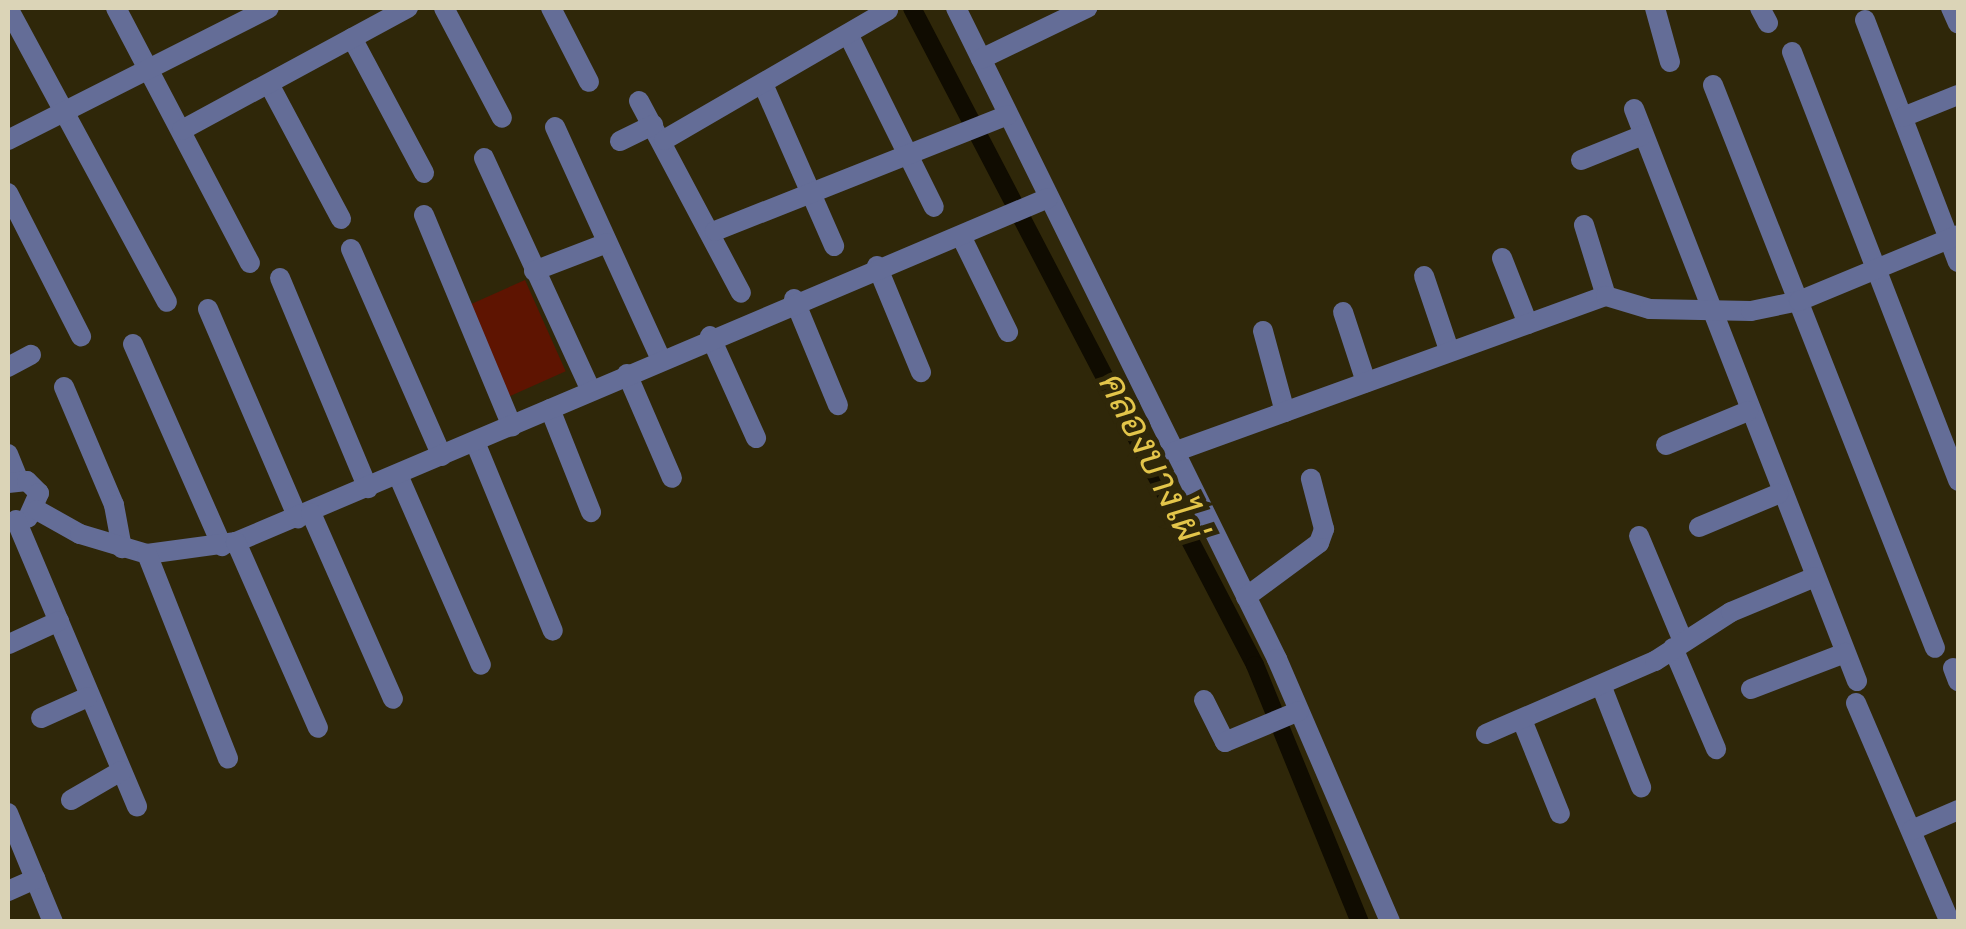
<!DOCTYPE html>
<meta charset="utf-8">
<style>
body{margin:0}
#map{position:relative;width:1966px;height:929px;overflow:hidden;background:#2f2709;font-family:Overpass,Sarabun,sans-serif}
div>[style]{position:absolute}
[style*='--x']{left:calc(var(--x)*1px);top:calc(var(--y)*1px);width:calc(var(--w)*1px);rotate:calc(var(--a)*1deg)}
.green>*{inset:0;background:#5e1401;transform-origin:0 0}
.canal>*{height:18px;margin:-9px;padding:0 9px;transform-origin:9px;border-radius:9px;background:#100c01}
.minor>*{height:20px;margin:-10px;padding:0 10px;transform-origin:10px;border-radius:10px;background:#646d97}
span{translate:-50% -50%;white-space:nowrap;text-align:center;line-height:1.15;-webkit-text-stroke:10px #2f2709;paint-order:stroke}
.water-label{font-size:38px;color:#e3c54a;font-style:italic}
.frame{position:absolute;inset:0;border:10px solid #dbd4b7;pointer-events:none}
</style>
<div id="map">
<div class="green">
<div style="left:525px;top:280px;width:100px;height:68px;rotate:66deg"></div>
</div>
<div class="canal">
<div style="--x:912;--y:8;--w:741;--a:62.43"></div>
<div style="--x:1255;--y:665;--w:278;--a:67.8"></div>
</div>
<div class="minor">
<div style="--x:8;--y:8;--w:334;--a:61.6"></div>
<div style="--x:116;--y:8;--w:288;--a:62.3"></div>
<div style="--x:444;--y:8;--w:124;--a:62.2"></div>
<div style="--x:551;--y:8;--w:83;--a:62.8"></div>
<div style="--x:956;--y:8;--w:726;--a:63.75"></div>
<div style="--x:1277;--y:659;--w:286;--a:66.7"></div>
<div style="--x:1655;--y:8;--w:56;--a:74.5"></div>
<div style="--x:1760;--y:8;--w:17;--a:62"></div>
<div style="--x:1951;--y:8;--w:17;--a:66"></div>
<div style="--x:1865;--y:20;--w:259;--a:69"></div>
<div style="--x:848;--y:34;--w:193;--a:63.6"></div>
<div style="--x:352;--y:38;--w:153;--a:61.9"></div>
<div style="--x:1792;--y:52;--w:460;--a:68.8"></div>
<div style="--x:981;--y:59;--w:118;--a:-25.7"></div>
<div style="--x:269;--y:84;--w:153;--a:61.9"></div>
<div style="--x:763;--y:84;--w:177;--a:66.3"></div>
<div style="--x:1713;--y:85;--w:605;--a:68.48"></div>
<div style="--x:639;--y:101;--w:217;--a:62"></div>
<div style="--x:1634;--y:109;--w:614;--a:68.7"></div>
<div style="--x:1903;--y:117;--w:59;--a:-21.8"></div>
<div style="--x:555;--y:127;--w:256;--a:65.5"></div>
<div style="--x:182;--y:130;--w:257;--a:-28.4"></div>
<div style="--x:8;--y:140;--w:292;--a:-26.8"></div>
<div style="--x:664;--y:140;--w:259;--a:-30.1"></div>
<div style="--x:620;--y:141;--w:37;--a:-26"></div>
<div style="--x:484;--y:158;--w:256;--a:65.3"></div>
<div style="--x:1581;--y:160;--w:67;--a:-22"></div>
<div style="--x:8;--y:193;--w:161;--a:63"></div>
<div style="--x:424;--y:215;--w:229;--a:67.4"></div>
<div style="--x:1584;--y:225;--w:74;--a:72.8"></div>
<div style="--x:715;--y:231;--w:315;--a:-21.6"></div>
<div style="--x:961;--y:236;--w:107;--a:63.9"></div>
<div style="--x:351;--y:249;--w:226;--a:66.3"></div>
<div style="--x:1502;--y:258;--w:71;--a:68.5"></div>
<div style="--x:877;--y:266;--w:115;--a:67.5"></div>
<div style="--x:534;--y:271;--w:78;--a:-21"></div>
<div style="--x:1424;--y:276;--w:78;--a:71.3"></div>
<div style="--x:280;--y:278;--w:228;--a:67.3"></div>
<div style="--x:794;--y:299;--w:115;--a:67.5"></div>
<div style="--x:208;--y:309;--w:228;--a:66.7"></div>
<div style="--x:1343;--y:312;--w:74;--a:71.8"></div>
<div style="--x:1263;--y:331;--w:84;--a:74.8"></div>
<div style="--x:710;--y:336;--w:112;--a:65.7"></div>
<div style="--x:133;--y:344;--w:221;--a:66.2"></div>
<div style="--x:8;--y:367;--w:26;--a:-28"></div>
<div style="--x:627;--y:374;--w:113;--a:66.6"></div>
<div style="--x:64;--y:387;--w:128;--a:67"></div>
<div style="--x:114;--y:505;--w:44;--a:79.5"></div>
<div style="--x:550;--y:409;--w:111;--a:68.3"></div>
<div style="--x:475;--y:442;--w:204;--a:67.6"></div>
<div style="--x:1666;--y:445;--w:89;--a:-22.5"></div>
<div style="--x:1174;--y:452;--w:459;--a:-19.9"></div>
<div style="--x:1606;--y:296;--w:46;--a:16.5"></div>
<div style="--x:1650;--y:309;--w:101;--a:1.1"></div>
<div style="--x:1751;--y:311;--w:49;--a:-11.8"></div>
<div style="--x:1799;--y:301;--w:172;--a:-22.5"></div>
<div style="--x:8;--y:454;--w:27;--a:68"></div>
<div style="--x:398;--y:475;--w:207;--a:66.4"></div>
<div style="--x:8;--y:483;--w:19;--a:-6"></div>
<div style="--x:27;--y:481;--w:17;--a:45"></div>
<div style="--x:39;--y:493;--w:27;--a:114"></div>
<div style="--x:37;--y:510;--w:49;--a:29.2"></div>
<div style="--x:80;--y:534;--w:70;--a:16.6"></div>
<div style="--x:147;--y:554;--w:90;--a:-7.7"></div>
<div style="--x:236;--y:542;--w:882;--a:-22.96"></div>
<div style="--x:311;--y:513;--w:203;--a:66.2"></div>
<div style="--x:16;--y:520;--w:311;--a:67.1"></div>
<div style="--x:1699;--y:527;--w:86;--a:-22.7"></div>
<div style="--x:1639;--y:536;--w:114;--a:67.3"></div>
<div style="--x:236;--y:542;--w:203;--a:66.2"></div>
<div style="--x:147;--y:554;--w:220;--a:68.4"></div>
<div style="--x:1246;--y:597;--w:91;--a:-36.5"></div>
<div style="--x:1319;--y:543;--w:15;--a:-70"></div>
<div style="--x:1324;--y:529;--w:52;--a:-104.6"></div>
<div style="--x:9;--y:644;--w:55;--a:-24.7"></div>
<div style="--x:1673;--y:648;--w:110;--a:66.9"></div>
<div style="--x:1953;--y:668;--w:14;--a:69"></div>
<div style="--x:1601;--y:685;--w:110;--a:68.6"></div>
<div style="--x:1751;--y:689;--w:101;--a:-21"></div>
<div style="--x:1204;--y:700;--w:47;--a:63.4"></div>
<div style="--x:1225;--y:742;--w:80;--a:-22.7"></div>
<div style="--x:1856;--y:703;--w:238;--a:66.8"></div>
<div style="--x:41;--y:718;--w:51;--a:-24.1"></div>
<div style="--x:1522;--y:720;--w:101;--a:68"></div>
<div style="--x:1486;--y:734;--w:184;--a:-23.4"></div>
<div style="--x:1655;--y:661;--w:90;--a:-32.8"></div>
<div style="--x:1731;--y:612;--w:91;--a:-22.6"></div>
<div style="--x:71;--y:800;--w:58;--a:-30.1"></div>
<div style="--x:8;--y:813;--w:118;--a:67.6"></div>
<div style="--x:1912;--y:830;--w:50;--a:-23.5"></div>
<div style="--x:8;--y:891;--w:30;--a:-24"></div>
</div>
<div class="water-label">
<span style="left:1148px;top:459px;rotate:63deg">คลองบางไผ่</span>
</div>
<div class="frame"></div>
</div>
